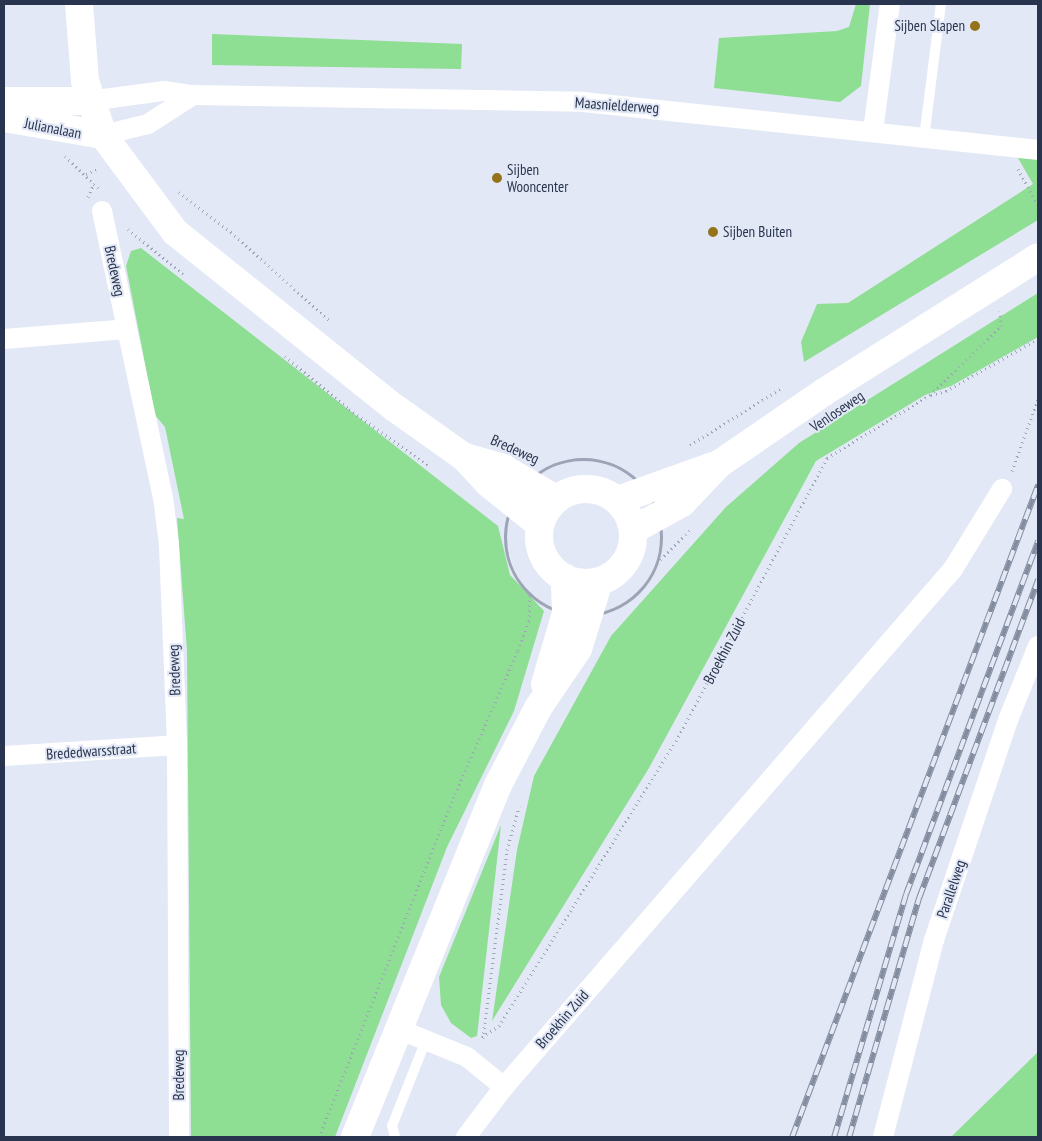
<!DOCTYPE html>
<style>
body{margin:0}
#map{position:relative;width:1042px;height:1141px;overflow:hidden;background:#e2e8f5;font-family:"PT Sans Narrow",sans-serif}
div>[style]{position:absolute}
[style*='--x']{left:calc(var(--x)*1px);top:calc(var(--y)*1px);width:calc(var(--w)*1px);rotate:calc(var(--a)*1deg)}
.green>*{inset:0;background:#8ede94}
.path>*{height:3px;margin-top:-1.5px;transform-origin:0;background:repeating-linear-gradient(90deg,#9ca4b6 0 1px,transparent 0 5px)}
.path>.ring{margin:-1.5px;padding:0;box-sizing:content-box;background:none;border:3px solid #9ca4b6;border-radius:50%}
.lane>*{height:10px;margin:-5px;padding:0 5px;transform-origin:5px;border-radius:5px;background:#fff}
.street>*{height:20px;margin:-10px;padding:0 10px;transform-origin:10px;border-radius:10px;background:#fff}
.secondary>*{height:28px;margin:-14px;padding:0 14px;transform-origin:14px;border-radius:14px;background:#fff}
.secondary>.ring{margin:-14px;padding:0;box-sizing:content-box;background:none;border:28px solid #fff;border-radius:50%}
.rail>*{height:5.5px;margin-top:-2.75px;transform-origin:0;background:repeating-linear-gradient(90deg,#e2e8f5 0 11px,#848da0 0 22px);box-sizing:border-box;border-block:1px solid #848da0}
.dots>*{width:14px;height:14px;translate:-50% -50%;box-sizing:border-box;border:2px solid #e2e8f5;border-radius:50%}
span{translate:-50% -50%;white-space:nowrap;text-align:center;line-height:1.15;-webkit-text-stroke:4px #e2e8f5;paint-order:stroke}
.poi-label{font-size:15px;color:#29344e}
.right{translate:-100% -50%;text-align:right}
.left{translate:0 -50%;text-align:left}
.street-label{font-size:15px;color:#29344e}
.frame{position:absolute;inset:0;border:5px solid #29344e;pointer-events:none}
</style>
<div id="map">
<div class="green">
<div style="clip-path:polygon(856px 4px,870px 4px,861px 86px,840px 102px,714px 88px,719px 38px,837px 31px,849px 27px)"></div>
<div style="clip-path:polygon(212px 34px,462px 44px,461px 69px,212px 65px)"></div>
<div style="clip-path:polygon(1018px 158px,1038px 160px,1038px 220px,804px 362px,801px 342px,817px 304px,848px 303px,1033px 184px)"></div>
<div style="clip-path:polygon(141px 248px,498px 526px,510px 575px,544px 611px,514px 711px,447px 847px,335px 1137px,191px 1137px,187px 651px,177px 518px,184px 519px,165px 427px,155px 415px,126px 266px,131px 251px)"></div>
<div style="clip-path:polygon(1038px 293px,1038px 337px,951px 386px,925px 395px,816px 461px,649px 768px,492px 1021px,517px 850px,534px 776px,611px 636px,726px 507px,799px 443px)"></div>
<div style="clip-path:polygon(501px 825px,477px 1036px,471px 1038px,451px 1023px,441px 1005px,439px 977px)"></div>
<div style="clip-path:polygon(1038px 1052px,1038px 1137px,951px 1137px)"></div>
</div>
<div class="path">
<div style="--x:65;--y:156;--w:47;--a:44.1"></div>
<div style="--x:1018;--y:169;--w:41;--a:60.9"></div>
<div style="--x:86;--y:174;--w:12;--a:-24"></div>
<div style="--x:179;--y:192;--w:66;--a:37.6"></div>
<div style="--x:231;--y:232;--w:133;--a:42"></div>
<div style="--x:88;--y:197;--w:15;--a:-67"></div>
<div style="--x:128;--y:229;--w:71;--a:39.3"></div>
<div style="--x:285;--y:356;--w:83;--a:39.6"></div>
<div style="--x:349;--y:409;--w:98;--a:35.5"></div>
<div style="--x:931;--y:395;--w:16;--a:-15"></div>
<div style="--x:946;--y:391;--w:106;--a:-29.5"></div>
<div style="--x:690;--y:445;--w:106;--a:-31.9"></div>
<div class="ring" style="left:505px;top:459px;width:153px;height:153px"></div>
<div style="--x:1012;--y:471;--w:77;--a:-70.1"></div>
<div style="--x:657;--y:563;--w:48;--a:-45"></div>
<div style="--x:482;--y:1037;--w:20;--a:-33"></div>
<div style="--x:499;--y:1026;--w:335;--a:-58.2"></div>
<div style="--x:676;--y:741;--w:321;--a:-61.9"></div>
<div style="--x:827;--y:458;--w:121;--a:-31.5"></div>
<div style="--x:930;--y:395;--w:99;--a:-44.2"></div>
<div style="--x:1001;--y:326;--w:15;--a:-94"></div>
<div style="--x:483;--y:1038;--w:190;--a:-82.7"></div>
<div style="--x:507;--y:850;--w:45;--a:-74.4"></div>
<div style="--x:319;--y:1137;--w:369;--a:-68.4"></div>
<div style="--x:455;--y:794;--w:157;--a:-66.4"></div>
<div style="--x:518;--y:650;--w:31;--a:-69"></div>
<div style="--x:529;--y:621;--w:27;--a:-88"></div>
</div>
<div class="lane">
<div style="--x:924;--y:138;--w:135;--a:-82.8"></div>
<div style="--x:395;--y:1137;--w:11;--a:-105"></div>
<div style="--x:392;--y:1126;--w:92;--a:-68.4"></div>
</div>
<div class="street">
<div style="--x:89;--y:101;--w:76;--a:-7.6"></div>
<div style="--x:164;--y:91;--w:29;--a:8"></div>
<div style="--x:193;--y:95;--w:390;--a:1"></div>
<div style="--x:583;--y:102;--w:458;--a:6"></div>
<div style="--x:873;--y:131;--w:128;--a:-82.4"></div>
<div style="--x:103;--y:135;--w:46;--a:-13.7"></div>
<div style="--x:148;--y:124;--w:54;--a:-32.8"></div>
<div style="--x:102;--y:211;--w:292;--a:78"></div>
<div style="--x:163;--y:497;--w:48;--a:82.9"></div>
<div style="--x:169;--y:545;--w:200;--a:87.7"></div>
<div style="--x:177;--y:745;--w:392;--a:89.7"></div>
<div style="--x:4;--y:339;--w:123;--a:-4.6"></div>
<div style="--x:4;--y:756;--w:173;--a:-3.6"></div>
<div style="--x:398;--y:1029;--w:74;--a:22.1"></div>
<div style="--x:467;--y:1057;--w:48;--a:39"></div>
<div style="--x:466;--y:1137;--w:63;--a:-52.8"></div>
<div style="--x:504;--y:1087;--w:686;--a:-49.08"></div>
<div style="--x:953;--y:569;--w:94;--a:-58.5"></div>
<div style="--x:883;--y:1137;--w:203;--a:-75.5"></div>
<div style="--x:934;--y:940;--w:232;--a:-71.4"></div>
<div style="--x:1008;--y:720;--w:80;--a:-67.9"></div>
</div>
<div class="secondary">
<div style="--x:79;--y:4;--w:77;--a:85.5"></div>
<div style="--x:85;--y:81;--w:57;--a:71.6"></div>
<div style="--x:103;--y:135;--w:121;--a:53.4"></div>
<div style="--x:175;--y:232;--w:282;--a:38.7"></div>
<div style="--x:395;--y:408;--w:85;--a:35.4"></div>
<div style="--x:464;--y:457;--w:35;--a:47"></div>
<div style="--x:488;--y:483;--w:65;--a:38.8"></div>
<div style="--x:4;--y:101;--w:85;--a:0"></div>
<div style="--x:4;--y:118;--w:100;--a:9.7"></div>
<div style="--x:465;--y:457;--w:40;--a:16"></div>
<div style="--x:503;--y:468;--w:61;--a:30.3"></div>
<div class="ring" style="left:539px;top:489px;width:66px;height:66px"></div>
<div style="--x:618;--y:500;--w:101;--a:-19.7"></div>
<div style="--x:633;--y:530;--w:56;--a:-28.9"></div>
<div style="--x:682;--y:503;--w:54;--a:-46.5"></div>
<div style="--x:719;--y:464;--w:127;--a:-34.4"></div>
<div style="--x:824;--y:392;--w:253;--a:-32.2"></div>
<div style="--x:545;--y:684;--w:74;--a:-73.5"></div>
<div style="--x:566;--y:613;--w:35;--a:-92"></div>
<div style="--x:355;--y:1137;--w:380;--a:-67.9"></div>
<div style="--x:498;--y:785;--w:87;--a:-62.5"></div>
<div style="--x:538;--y:708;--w:71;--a:-55.9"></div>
<div style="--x:578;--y:649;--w:71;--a:-72.8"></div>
</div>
<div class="rail">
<div style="--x:792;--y:1137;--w:697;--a:-69.33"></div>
<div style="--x:834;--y:1137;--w:253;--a:-73.5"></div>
<div style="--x:906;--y:894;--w:377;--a:-69.5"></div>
<div style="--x:849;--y:1137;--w:249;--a:-73.7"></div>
<div style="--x:919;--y:898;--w:340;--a:-69.5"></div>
</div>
<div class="dots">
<div style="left:975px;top:26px;background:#94731b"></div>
<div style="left:497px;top:178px;background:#94731b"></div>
<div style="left:713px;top:232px;background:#94731b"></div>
</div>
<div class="poi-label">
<span class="right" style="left:965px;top:26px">Sijben Slapen</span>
<span class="left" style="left:507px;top:178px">Sijben<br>Wooncenter</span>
<span class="left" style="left:723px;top:232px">Sijben Buiten</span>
</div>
<div class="street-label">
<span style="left:617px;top:105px;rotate:4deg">Maasnielderweg</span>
<span style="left:53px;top:128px;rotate:11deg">Julianalaan</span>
<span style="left:115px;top:271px;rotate:78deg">Bredeweg</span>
<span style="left:837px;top:411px;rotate:-34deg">Venloseweg</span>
<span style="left:515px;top:449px;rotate:24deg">Bredeweg</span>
<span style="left:724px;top:651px;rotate:-62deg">Broekhin Zuid</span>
<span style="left:174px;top:670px;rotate:-92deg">Bredeweg</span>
<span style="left:91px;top:751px;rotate:-4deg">Brededwarsstraat</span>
<span style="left:951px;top:889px;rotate:-71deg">Parallelweg</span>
<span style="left:562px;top:1019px;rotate:-49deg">Broekhin Zuid</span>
<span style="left:179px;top:1075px;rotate:-90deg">Bredeweg</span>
</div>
<div class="frame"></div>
</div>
